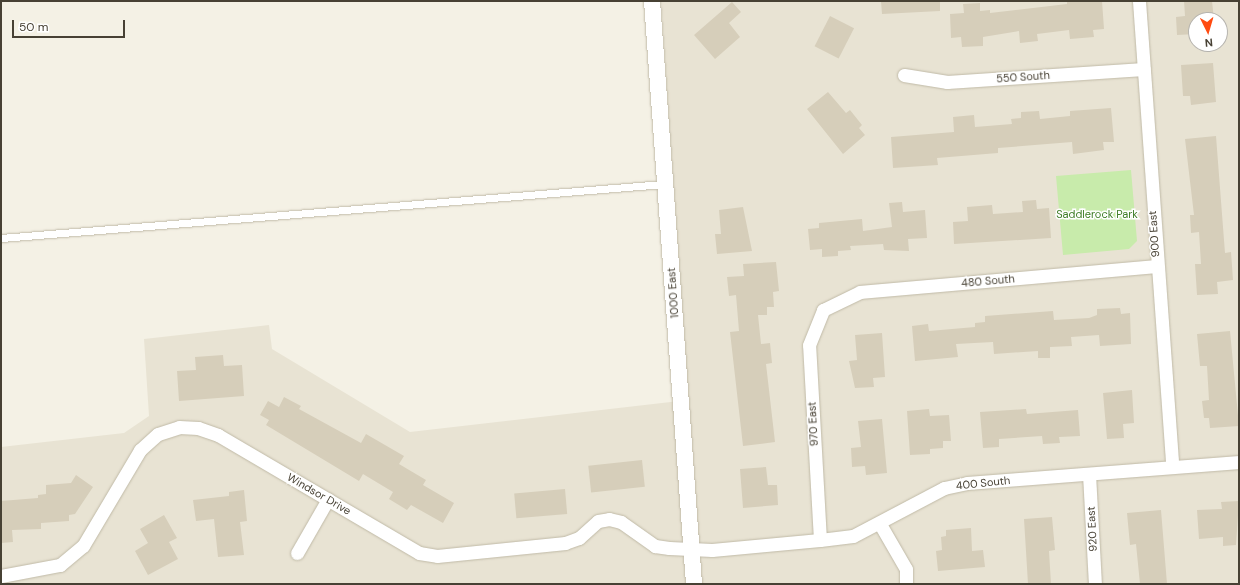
<!DOCTYPE html>
<style>
body{margin:0}
#map{position:relative;width:1240px;height:585px;overflow:hidden;background:#f4f1e5;font-family:"DM Sans",sans-serif}
div>[style]{position:absolute}
[style*='--x']{left:calc(var(--x)*1px);top:calc(var(--y)*1px);width:calc(var(--w)*1px);rotate:calc(var(--a)*1deg)}
.residential>*{inset:0;background:#e8e3d3}
.green>*{inset:0;background:#c8ebab}
.building>*{inset:0;background:#d6ceba;transform-origin:0 0}
.roads{filter:drop-shadow(0 0 1px #c0baa7) drop-shadow(0 0 1px #c0baa7)}
.service>*{height:7px;margin:-3.5px;padding:0 3.5px;transform-origin:3.5px;border-radius:3.5px;background:#fff}
.minor>*{height:13px;margin:-6.5px;padding:0 6.5px;transform-origin:6.5px;border-radius:6.5px;background:#fff}
.tertiary>*{height:16px;margin:-8px;padding:0 8px;transform-origin:8px;border-radius:8px;background:#fff}
span{translate:-50% -50%;white-space:nowrap;text-align:center;line-height:1.15;-webkit-text-stroke:3px #fff;paint-order:stroke}
.street-label{font-size:11px;color:#474134}
.park-label{font-size:11px;color:#3d7c24}
.frame{position:absolute;inset:0;border:2px solid #474134;pointer-events:none}
.north{position:absolute;left:1188px;top:12px;width:40px;height:40px;box-sizing:border-box;background:#fff;border:1px solid #b5b3ae;border-radius:50%;rotate:175deg;font-size:11px;font-weight:700;line-height:16px;text-align:center;color:#474134}
.north::after{content:'';display:block;margin:auto;width:14px;height:18px;background:#ff4b11;clip-path:polygon(50% 0,100% 100%,50% 72%,0 100%)}
.scale{position:absolute;left:12px;top:20px;width:113px;height:18px;box-sizing:border-box;border:2px solid #474134;border-top:0;padding-left:5px;font-size:12px;line-height:14px;white-space:nowrap;color:#474134;-webkit-text-stroke:3px #fff;paint-order:stroke}
</style>
<div id="map">
<div class="residential">
<div style="clip-path:polygon(evenodd,661px 1px,1239px 1px,1239px 584px,1px 584px,1px 447px,124px 433px,149px 416px,144px 339px,269px 325px,272px 349px,410px 432px,688px 400px,661px 1px,1196px 20px,1220px 20px,1220px 44px,1196px 44px,1196px 20px)"></div>
</div>
<div class="green">
<div style="clip-path:polygon(1131px 170px,1137px 241px,1129px 249px,1063px 255px,1056px 176px)"></div>
</div>
<div class="building">
<div style="clip-path:polygon(881px 1px,940px 1px,940px 11px,882px 14px)"></div>
<div style="clip-path:polygon(1067px 1px,1102px 1px,1104px 29px,1093px 30px,1094px 37px,1070px 39px,1069px 30px,1037px 34px,1038px 41px,1020px 43px,1019px 31px,983px 37px,983px 46px,962px 47px,961px 37px,951px 38px,950px 14px,964px 13px,963px 4px,980px 3px,980px 11px,990px 10px,990px 13px,1067px 4px)"></div>
<div style="clip-path:polygon(1184px 1px,1212px 1px,1214px 20px,1196px 20px,1196px 34px,1177px 35px,1176px 17px,1185px 16px)"></div>
<div style="clip-path:polygon(732px 2px,741px 12px,729px 23px,740px 37px,715px 59px,694px 35px)"></div>
<div style="left:830px;top:16px;width:27px;height:34px;rotate:27deg"></div>
<div style="clip-path:polygon(1213px 63px,1216px 102px,1191px 105px,1190px 96px,1183px 96px,1181px 65px)"></div>
<div style="clip-path:polygon(828px 92px,846px 113px,850px 110px,862px 125px,859px 128px,865px 135px,843px 154px,807px 109px)"></div>
<div style="clip-path:polygon(1111px 108px,1114px 142px,1103px 142px,1104px 150px,1073px 154px,1072px 142px,998px 148px,998px 153px,937px 158px,938px 165px,893px 168px,891px 137px,954px 132px,953px 117px,974px 115px,975px 127px,1012px 124px,1011px 119px,1021px 118px,1021px 112px,1039px 111px,1040px 119px,1070px 116px,1070px 111px)"></div>
<div style="clip-path:polygon(1216px 136px,1225px 253px,1231px 252px,1233px 280px,1217px 282px,1218px 294px,1197px 295px,1195px 264px,1201px 264px,1199px 232px,1191px 233px,1190px 215px,1194px 215px,1185px 139px)"></div>
<div style="clip-path:polygon(1036px 200px,1037px 209px,1049px 208px,1051px 238px,954px 244px,953px 222px,968px 221px,967px 207px,992px 205px,993px 214px,1023px 212px,1022px 201px)"></div>
<div style="clip-path:polygon(902px 202px,903px 212px,925px 210px,927px 238px,908px 239px,909px 251px,884px 250px,883px 244px,850px 246px,851px 250px,838px 251px,838px 256px,822px 257px,822px 249px,810px 250px,808px 229px,819px 228px,819px 223px,862px 219px,863px 231px,892px 227px,889px 203px)"></div>
<div style="clip-path:polygon(743px 207px,752px 251px,717px 254px,715px 234px,721px 234px,719px 210px)"></div>
<div style="clip-path:polygon(776px 262px,779px 291px,773px 292px,774px 307px,767px 307px,767px 315px,758px 315px,761px 344px,770px 343px,772px 363px,766px 364px,775px 442px,743px 446px,730px 332px,739px 331px,736px 295px,729px 296px,727px 277px,744px 276px,743px 264px)"></div>
<div style="clip-path:polygon(1120px 308px,1121px 314px,1130px 313px,1131px 344px,1100px 346px,1099px 335px,1071px 337px,1072px 346px,1050px 347px,1050px 358px,1038px 358px,1038px 351px,994px 354px,993px 342px,956px 344px,958px 357px,915px 361px,912px 326px,928px 324px,929px 331px,975px 327px,975px 323px,985px 322px,985px 316px,1053px 311px,1054px 320px,1089px 318px,1097px 315px,1097px 309px)"></div>
<div style="clip-path:polygon(1230px 331px,1239px 426px,1210px 428px,1209px 418px,1204px 418px,1202px 401px,1209px 400px,1207px 366px,1200px 366px,1197px 334px)"></div>
<div style="clip-path:polygon(882px 333px,885px 377px,873px 378px,874px 387px,855px 388px,849px 361px,857px 360px,855px 335px)"></div>
<div style="clip-path:polygon(223px 355px,224px 366px,242px 365px,244px 396px,179px 401px,177px 371px,196px 370px,195px 357px)"></div>
<div style="clip-path:polygon(1132px 390px,1134px 423px,1123px 424px,1124px 438px,1107px 439px,1103px 393px)"></div>
<div style="clip-path:polygon(284px 397px,301px 406px,299px 409px,361px 443px,366px 434px,404px 456px,399px 464px,426px 480px,423px 485px,454px 503px,443px 523px,411px 505px,407px 510px,389px 499px,393px 492px,363px 474px,359px 481px,266px 425px,269px 420px,260px 415px,268px 401px,279px 407px)"></div>
<div style="clip-path:polygon(929px 409px,930px 416px,949px 415px,951px 441px,943px 441px,943px 448px,930px 449px,930px 454px,910px 455px,907px 411px)"></div>
<div style="clip-path:polygon(1026px 409px,1027px 414px,1078px 410px,1080px 436px,1059px 437px,1060px 443px,1043px 444px,1042px 436px,999px 439px,999px 447px,983px 448px,980px 412px)"></div>
<div style="clip-path:polygon(882px 419px,887px 473px,866px 475px,865px 466px,852px 467px,851px 448px,861px 447px,858px 421px)"></div>
<div style="left:642px;top:460px;width:27px;height:54px;rotate:84deg"></div>
<div style="clip-path:polygon(766px 467px,768px 485px,777px 485px,778px 505px,743px 508px,740px 469px)"></div>
<div style="clip-path:polygon(76px 475px,93px 487px,75px 514px,69px 515px,69px 521px,41px 523px,41px 529px,12px 530px,13px 542px,1px 543px,1px 501px,38px 498px,38px 495px,46px 494px,46px 485px,71px 483px)"></div>
<div style="left:565px;top:489px;width:25px;height:51px;rotate:85deg"></div>
<div style="clip-path:polygon(244px 490px,247px 521px,240px 522px,244px 555px,218px 557px,214px 519px,196px 521px,193px 500px,229px 496px,229px 492px)"></div>
<div style="clip-path:polygon(1239px 501px,1236px 545px,1223px 546px,1223px 537px,1199px 539px,1197px 510px,1222px 509px,1221px 502px)"></div>
<div style="clip-path:polygon(1161px 510px,1167px 584px,1140px 584px,1136px 544px,1130px 545px,1127px 513px)"></div>
<div style="clip-path:polygon(164px 515px,177px 538px,169px 542px,178px 559px,148px 575px,135px 551px,148px 543px,140px 529px)"></div>
<div style="clip-path:polygon(1052px 517px,1055px 550px,1049px 551px,1051px 584px,1028px 584px,1024px 519px)"></div>
<div style="clip-path:polygon(971px 528px,972px 551px,983px 550px,985px 567px,938px 571px,936px 551px,942px 550px,941px 537px,946px 536px,946px 530px)"></div>
</div>
<div class="roads">
<div class="service">
<div style="--x:1;--y:238;--w:665;--a:-4.66"></div>
</div>
<div class="minor">
<div style="--x:1139;--y:1;--w:467;--a:85.9"></div>
<div style="--x:904;--y:75;--w:44;--a:9.2"></div>
<div style="--x:947;--y:82;--w:197;--a:-3.8"></div>
<div style="--x:1089;--y:474;--w:110;--a:86.9"></div>
<div style="--x:880;--y:524;--w:52;--a:60"></div>
<div style="--x:906;--y:569;--w:15;--a:90"></div>
<div style="--x:820;--y:540;--w:195;--a:-93.2"></div>
<div style="--x:809;--y:345;--w:38;--a:-68"></div>
<div style="--x:823;--y:310;--w:41;--a:-25.9"></div>
<div style="--x:860;--y:292;--w:297;--a:-5"></div>
<div style="--x:297;--y:553;--w:62;--a:-60.1"></div>
<div style="--x:1;--y:576;--w:60;--a:-10.6"></div>
<div style="--x:60;--y:565;--w:30;--a:-40"></div>
<div style="--x:83;--y:546;--w:112;--a:-59.3"></div>
<div style="--x:140;--y:450;--w:24;--a:-42"></div>
<div style="--x:158;--y:434;--w:22;--a:-18"></div>
<div style="--x:179;--y:427;--w:19;--a:3"></div>
<div style="--x:198;--y:428;--w:21;--a:19"></div>
<div style="--x:218;--y:435;--w:233;--a:30.4"></div>
<div style="--x:419;--y:553;--w:18;--a:9"></div>
<div style="--x:437;--y:556;--w:129;--a:-5.8"></div>
<div style="--x:565;--y:543;--w:15;--a:-20"></div>
<div style="--x:579;--y:538;--w:25;--a:-42"></div>
<div style="--x:598;--y:521;--w:11;--a:-10"></div>
<div style="--x:609;--y:519;--w:12;--a:14"></div>
<div style="--x:621;--y:522;--w:42;--a:35.2"></div>
<div style="--x:655;--y:546;--w:14;--a:8"></div>
<div style="--x:669;--y:548;--w:43;--a:2.7"></div>
<div style="--x:712;--y:550;--w:108;--a:-5.3"></div>
<div style="--x:820;--y:540;--w:33;--a:-7"></div>
<div style="--x:853;--y:536;--w:103;--a:-27.8"></div>
<div style="--x:944;--y:488;--w:24;--a:-12"></div>
<div style="--x:967;--y:483;--w:273;--a:-4.4"></div>
</div>
<div class="tertiary">
<div style="--x:652;--y:1;--w:585;--a:85.88"></div>
</div>
</div>
<div class="street-label">
<span style="left:1023px;top:77px;rotate:-4deg">550 South</span>
<span style="left:1154px;top:234px;rotate:-94deg">900 East</span>
<span style="left:988px;top:281px;rotate:-5deg">480 South</span>
<span style="left:673px;top:293px;rotate:-94deg">1000 East</span>
<span style="left:813px;top:424px;rotate:-93deg">970 East</span>
<span style="left:983px;top:483px;rotate:-6deg">400 South</span>
<span style="left:319px;top:494px;rotate:30deg">Windsor Drive</span>
<span style="left:1092px;top:529px;rotate:-93deg">920 East</span>
</div>
<div class="park-label">
<span style="left:1097px;top:214px">Saddlerock Park</span>
</div>
<div class="frame"></div>
<div class="north">N</div>
<div class="scale">50 m</div>
</div>
